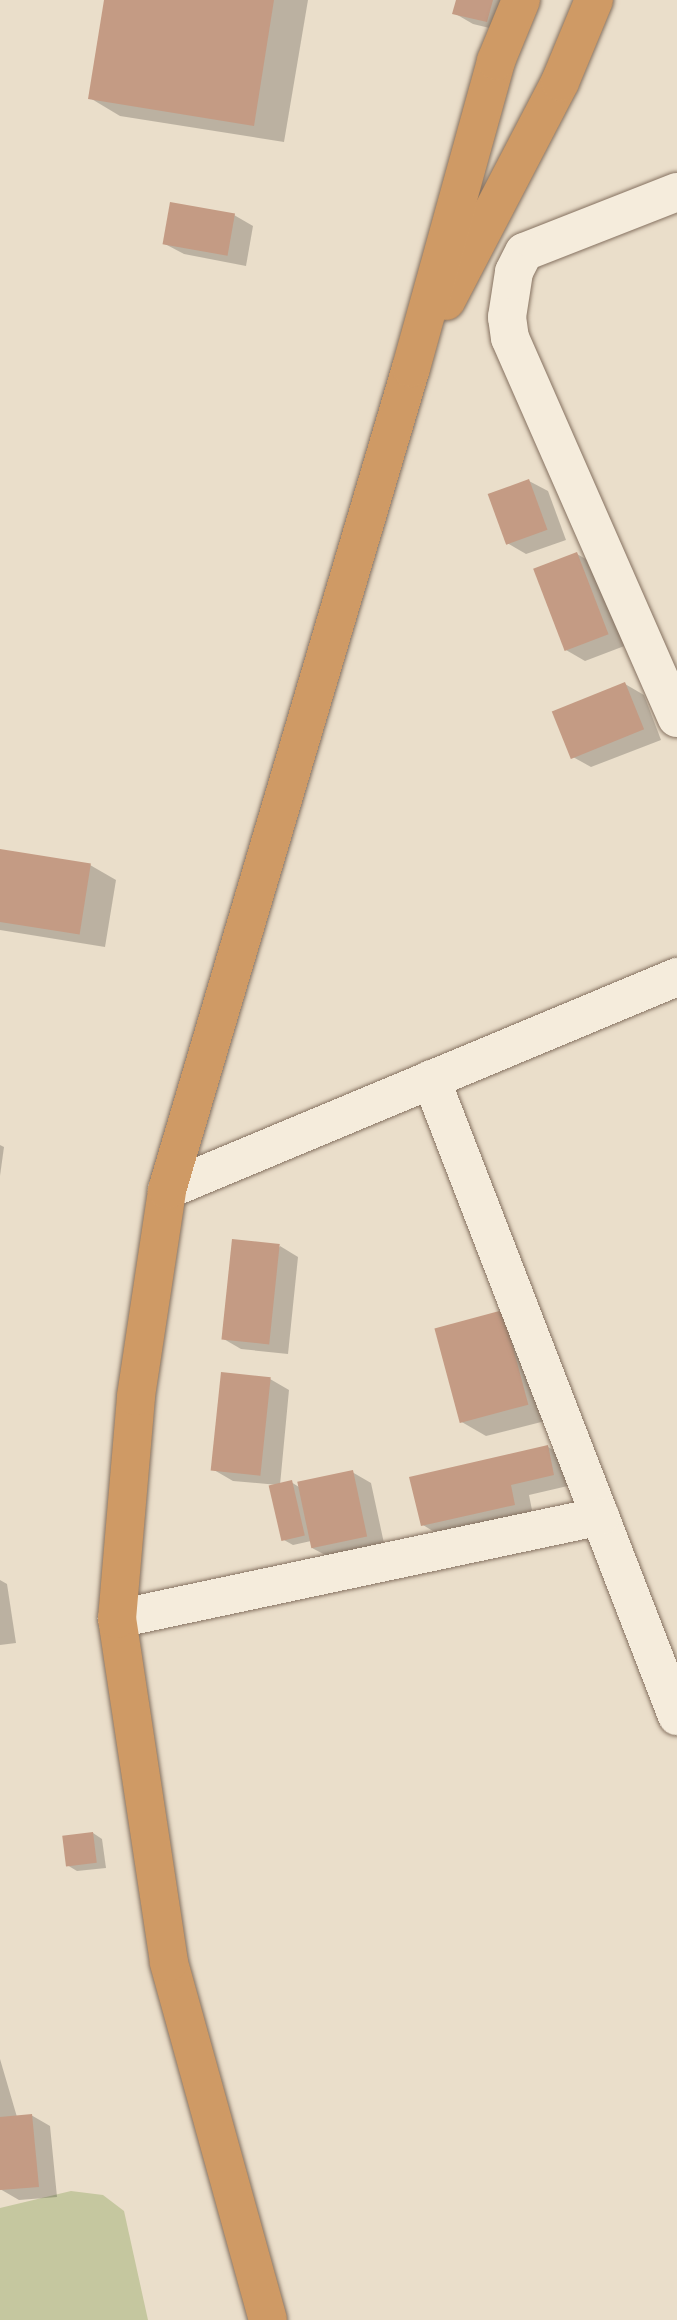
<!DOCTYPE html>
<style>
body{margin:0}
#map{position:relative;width:677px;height:2320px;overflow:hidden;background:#eadeca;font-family:"PT Serif",serif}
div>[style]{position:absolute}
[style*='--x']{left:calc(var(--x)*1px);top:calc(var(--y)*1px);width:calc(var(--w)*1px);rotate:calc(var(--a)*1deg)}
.green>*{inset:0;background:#c5c79f}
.shadow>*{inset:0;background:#0003}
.building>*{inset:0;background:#c49b84;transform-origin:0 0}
.roads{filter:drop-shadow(0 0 2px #857160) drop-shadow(0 0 2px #857160)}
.minor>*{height:38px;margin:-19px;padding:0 19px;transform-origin:19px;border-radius:19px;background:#f5ecdc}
.highway>*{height:38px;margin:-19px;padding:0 19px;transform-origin:19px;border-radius:19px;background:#cf9a65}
span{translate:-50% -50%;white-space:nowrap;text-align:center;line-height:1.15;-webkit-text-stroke:7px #f2e9d9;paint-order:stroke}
</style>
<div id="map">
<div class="green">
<div style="clip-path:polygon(71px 2191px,103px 2195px,124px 2211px,148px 2320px,0 2320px,0 2208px)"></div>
</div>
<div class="shadow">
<div style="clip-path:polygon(106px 0,308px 0,284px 142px,120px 116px,90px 98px)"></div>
<div style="clip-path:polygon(458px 0,514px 0,506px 32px,473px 24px,454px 13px)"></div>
<div style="clip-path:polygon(234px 215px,253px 226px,246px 266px,184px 254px,165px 244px)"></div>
<div style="clip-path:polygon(529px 481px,548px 491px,566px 540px,526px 554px,507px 543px)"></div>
<div style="clip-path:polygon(577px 554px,596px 565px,627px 645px,585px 661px,566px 650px)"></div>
<div style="clip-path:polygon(625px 684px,644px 695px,661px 740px,591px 767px,573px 757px)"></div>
<div style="clip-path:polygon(0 851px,90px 865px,116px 880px,105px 947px,0 930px)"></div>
<div style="clip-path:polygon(0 1145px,4px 1147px,0 1176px)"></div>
<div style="clip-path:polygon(280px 1246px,298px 1257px,288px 1354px,241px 1349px,222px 1338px)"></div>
<div style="clip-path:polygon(503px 1312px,553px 1419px,486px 1436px,460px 1421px)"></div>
<div style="clip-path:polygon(270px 1379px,289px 1390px,280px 1485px,291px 1482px,299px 1487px,352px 1472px,371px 1483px,385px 1548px,331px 1558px,312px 1548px,311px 1541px,293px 1545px,284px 1540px,278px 1485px,233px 1481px,214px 1470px)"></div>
<div style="clip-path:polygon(548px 1447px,567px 1458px,572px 1485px,529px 1495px,533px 1515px,441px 1536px,423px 1525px)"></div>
<div style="clip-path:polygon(0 1580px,7px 1584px,16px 1643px,0 1645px)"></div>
<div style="clip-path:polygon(93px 1833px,102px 1839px,106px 1868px,77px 1871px,67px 1865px)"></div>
<div style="clip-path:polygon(0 2059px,17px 2117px,31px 2115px,50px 2126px,57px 2197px,19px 2200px,0 2189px)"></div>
</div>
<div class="building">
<div style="clip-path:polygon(104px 0,274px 0,254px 126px,88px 99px)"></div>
<div style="clip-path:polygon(456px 0,493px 0,487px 22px,452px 14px)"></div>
<div style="left:170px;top:202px;width:66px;height:43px;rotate:10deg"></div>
<div style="left:529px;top:479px;width:54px;height:44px;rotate:70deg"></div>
<div style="left:577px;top:552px;width:88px;height:47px;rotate:69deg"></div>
<div style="left:625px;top:682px;width:51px;height:79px;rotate:68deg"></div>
<div style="left:0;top:849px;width:92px;height:72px;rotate:9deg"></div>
<div style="left:232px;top:1239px;width:48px;height:101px;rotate:6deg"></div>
<div style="left:503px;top:1310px;width:98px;height:71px;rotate:75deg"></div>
<div style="left:221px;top:1372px;width:50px;height:99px;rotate:6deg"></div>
<div style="clip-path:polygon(548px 1445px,554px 1475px,511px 1485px,515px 1505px,421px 1526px,409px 1477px)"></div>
<div style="left:353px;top:1470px;width:68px;height:57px;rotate:78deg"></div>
<div style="left:292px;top:1480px;width:57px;height:24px;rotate:77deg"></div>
<div style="left:93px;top:1832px;width:31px;height:31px;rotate:83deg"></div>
<div style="clip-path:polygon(32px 2114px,39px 2187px,0 2190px,0 2117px)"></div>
</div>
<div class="roads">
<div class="minor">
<div style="--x:677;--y:192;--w:164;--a:158.6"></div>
<div style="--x:524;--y:252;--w:22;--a:117"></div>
<div style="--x:514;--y:272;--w:46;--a:98.8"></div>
<div style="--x:507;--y:317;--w:21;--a:82"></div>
<div style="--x:510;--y:338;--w:415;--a:66.3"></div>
<div style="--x:431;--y:1079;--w:683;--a:68.88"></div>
<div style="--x:167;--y:1190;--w:553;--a:-22.67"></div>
<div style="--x:117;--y:1619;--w:494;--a:-12"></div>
</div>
<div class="highway">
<div style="--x:446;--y:301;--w:247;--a:-62.5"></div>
<div style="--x:560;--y:82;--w:89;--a:-67.5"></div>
<div style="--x:268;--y:2320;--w:371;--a:-105.5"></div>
<div style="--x:169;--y:1962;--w:347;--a:-98.6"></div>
<div style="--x:117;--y:1619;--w:224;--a:-85.1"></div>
<div style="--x:136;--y:1396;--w:208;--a:-81.4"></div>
<div style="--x:167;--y:1190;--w:857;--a:-73.47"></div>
<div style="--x:411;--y:368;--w:319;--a:-74.5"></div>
<div style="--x:496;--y:61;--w:66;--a:-67.7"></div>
</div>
</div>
</div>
